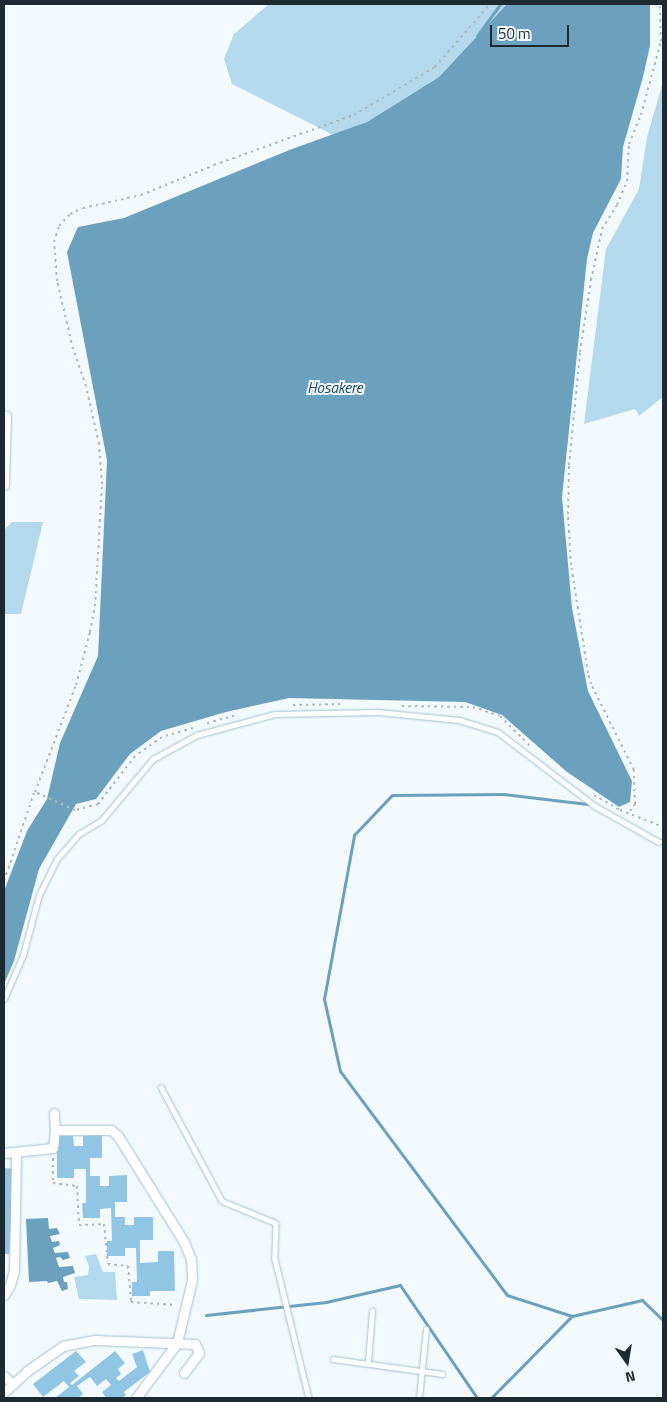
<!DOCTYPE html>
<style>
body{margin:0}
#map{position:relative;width:667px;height:1402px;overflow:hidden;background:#f3fafd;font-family:"Titillium Web",sans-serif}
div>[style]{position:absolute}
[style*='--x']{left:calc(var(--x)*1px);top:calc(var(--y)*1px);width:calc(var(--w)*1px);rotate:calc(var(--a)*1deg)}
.green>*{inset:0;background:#b4d9ed}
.water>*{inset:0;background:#6ba1bd}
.stream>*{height:3px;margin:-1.5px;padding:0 1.5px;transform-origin:1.5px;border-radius:1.5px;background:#6ba1bd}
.building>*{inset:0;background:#90c6e3}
.path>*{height:2px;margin-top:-1px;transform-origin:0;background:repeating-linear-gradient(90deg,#aeb7bb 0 2.5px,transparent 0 6.5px)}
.roads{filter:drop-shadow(0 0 1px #a1c0d1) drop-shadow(0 0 1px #a1c0d1)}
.service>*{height:4.5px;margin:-2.25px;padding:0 2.25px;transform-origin:2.25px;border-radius:2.25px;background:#fff}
.minor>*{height:9px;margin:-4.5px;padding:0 4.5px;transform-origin:4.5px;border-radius:4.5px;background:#fff}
span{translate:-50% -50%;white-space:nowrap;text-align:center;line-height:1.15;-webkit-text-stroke:4px #f3fafd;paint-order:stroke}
.water-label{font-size:15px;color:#174459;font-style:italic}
.frame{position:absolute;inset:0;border:5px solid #1e2a31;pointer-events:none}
.north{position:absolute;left:602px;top:1337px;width:50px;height:50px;-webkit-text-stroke:4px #f3fafd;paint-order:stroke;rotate:167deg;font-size:14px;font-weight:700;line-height:20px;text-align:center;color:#1e2a31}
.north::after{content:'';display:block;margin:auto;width:18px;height:22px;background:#1e2a31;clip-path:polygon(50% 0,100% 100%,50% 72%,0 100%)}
.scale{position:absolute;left:490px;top:25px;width:79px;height:22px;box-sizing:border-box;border:2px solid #1e2a31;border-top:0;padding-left:6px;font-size:15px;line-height:18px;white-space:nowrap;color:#1e2a31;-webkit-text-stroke:4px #f3fafd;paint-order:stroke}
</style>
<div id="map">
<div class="green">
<div style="clip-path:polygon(269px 4px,507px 4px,439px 77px,367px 122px,333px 135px,232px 84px,224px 59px,234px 34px)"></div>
<div style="clip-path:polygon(663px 82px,663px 397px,639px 416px,635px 409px,584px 424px,606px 249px,639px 189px,647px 137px)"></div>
<div style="clip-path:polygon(12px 522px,43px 522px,21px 614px,4px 614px,4px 530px)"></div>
<div style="clip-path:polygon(96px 1254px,103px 1272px,115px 1272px,117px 1300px,79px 1299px,74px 1277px,88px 1275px,89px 1266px,85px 1256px)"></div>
</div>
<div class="water">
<div style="clip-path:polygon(507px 4px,650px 4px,650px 46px,643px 77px,623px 147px,621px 179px,593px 233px,587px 259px,562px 497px,572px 608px,588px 691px,632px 781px,630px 802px,619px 807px,567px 772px,502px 715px,465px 702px,289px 698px,226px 712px,161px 731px,130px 754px,96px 799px,76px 804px,39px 869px,14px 961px,4px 984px,4px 891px,27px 831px,47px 799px,60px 743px,98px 656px,107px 460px,67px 252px,78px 227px,124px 218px,292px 149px,367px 122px,439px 77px)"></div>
<div style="clip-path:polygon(48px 1218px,49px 1229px,57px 1228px,60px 1234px,50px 1236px,52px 1242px,59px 1241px,60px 1245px,53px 1248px,55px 1253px,68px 1252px,70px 1258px,63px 1260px,60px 1257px,56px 1258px,59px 1267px,73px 1266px,75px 1273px,63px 1277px,64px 1282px,67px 1282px,68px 1289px,62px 1291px,57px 1281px,48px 1283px,47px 1281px,29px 1282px,26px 1219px)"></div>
</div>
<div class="stream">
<div style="--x:477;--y:36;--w:39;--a:-54"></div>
<div style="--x:206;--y:1315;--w:121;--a:-6.2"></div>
<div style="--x:326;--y:1302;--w:76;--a:-12.9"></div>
<div style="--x:400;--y:1285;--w:137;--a:55.7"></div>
<div style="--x:572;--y:1316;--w:68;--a:-162.1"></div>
<div style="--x:507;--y:1295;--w:279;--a:-126.7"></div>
<div style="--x:340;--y:1071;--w:74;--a:-102.5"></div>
<div style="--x:324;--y:999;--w:167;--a:-79.6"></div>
<div style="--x:354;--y:835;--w:55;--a:-46.5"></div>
<div style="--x:392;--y:795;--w:111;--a:-0.5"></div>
<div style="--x:503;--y:794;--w:85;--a:6.8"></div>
<div style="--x:491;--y:1398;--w:115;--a:-45.4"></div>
<div style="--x:572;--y:1316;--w:72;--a:-12.9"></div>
<div style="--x:642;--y:1300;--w:29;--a:44"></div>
</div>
<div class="building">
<div style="clip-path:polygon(102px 1135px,102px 1158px,90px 1158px,90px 1176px,100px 1176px,100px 1186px,109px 1186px,109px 1176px,127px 1175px,127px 1202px,115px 1202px,115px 1217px,125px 1217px,125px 1225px,134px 1225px,134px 1217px,153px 1217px,153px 1240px,140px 1240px,140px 1263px,158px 1262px,158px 1251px,174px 1251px,175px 1291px,150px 1291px,150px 1296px,132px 1296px,132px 1282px,137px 1282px,136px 1248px,125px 1248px,125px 1256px,107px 1256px,107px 1241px,112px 1241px,111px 1208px,100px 1209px,100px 1218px,83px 1218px,82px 1203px,86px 1203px,86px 1169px,74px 1169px,74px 1178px,57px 1178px,57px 1136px,73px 1136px,74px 1146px,83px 1146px,83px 1136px)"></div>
<div style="clip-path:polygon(4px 1168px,15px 1169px,9px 1254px,4px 1254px)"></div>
<div style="clip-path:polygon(143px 1350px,150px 1372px,124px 1392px,126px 1395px,122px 1398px,106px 1398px,102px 1392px,111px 1385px,106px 1379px,97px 1386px,90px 1377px,77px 1386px,83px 1394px,78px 1398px,55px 1398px,69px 1387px,64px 1381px,43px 1397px,33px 1384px,76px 1351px,86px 1362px,74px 1371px,79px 1376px,70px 1383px,72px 1385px,115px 1351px,125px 1363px,118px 1369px,121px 1374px,116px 1378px,119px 1381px,137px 1367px,132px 1354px)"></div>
</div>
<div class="path">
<div style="--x:293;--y:705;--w:47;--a:-1.2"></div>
<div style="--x:402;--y:706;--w:71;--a:0.8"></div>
<div style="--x:473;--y:707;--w:28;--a:18"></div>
<div style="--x:500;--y:716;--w:44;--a:45"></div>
<div style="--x:207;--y:723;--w:28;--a:-15"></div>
<div style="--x:193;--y:728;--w:32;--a:164"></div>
<div style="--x:162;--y:737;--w:33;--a:145"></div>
<div style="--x:135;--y:756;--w:61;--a:127.6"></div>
<div style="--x:98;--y:804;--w:24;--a:165"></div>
<div style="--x:75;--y:810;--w:44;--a:-155.8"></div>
<div style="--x:35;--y:792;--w:115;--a:-69"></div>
<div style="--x:76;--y:685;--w:55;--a:-75.2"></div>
<div style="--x:90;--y:632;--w:26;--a:-79"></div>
<div style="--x:95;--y:606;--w:122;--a:-86.7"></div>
<div style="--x:102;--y:484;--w:40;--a:-94.3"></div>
<div style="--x:99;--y:444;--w:59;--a:-102.6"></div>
<div style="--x:86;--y:386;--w:39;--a:-109"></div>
<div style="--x:73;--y:349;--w:70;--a:-103.2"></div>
<div style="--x:57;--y:281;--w:39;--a:-94"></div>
<div style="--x:54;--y:242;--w:17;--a:-73"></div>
<div style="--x:59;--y:226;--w:16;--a:-47"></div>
<div style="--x:70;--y:214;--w:14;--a:-25"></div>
<div style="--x:83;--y:208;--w:59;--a:-12.6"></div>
<div style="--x:141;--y:195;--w:79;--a:-22.3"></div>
<div style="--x:214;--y:165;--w:149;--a:-19.7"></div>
<div style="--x:354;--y:115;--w:94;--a:-30.7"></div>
<div style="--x:435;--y:67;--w:84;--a:-48.9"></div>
<div style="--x:594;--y:795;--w:30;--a:30"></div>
<div style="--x:620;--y:810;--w:46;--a:21.6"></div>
<div style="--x:630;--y:811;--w:9;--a:-54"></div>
<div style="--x:635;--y:804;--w:34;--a:-92"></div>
<div style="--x:634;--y:770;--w:96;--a:-116.6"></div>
<div style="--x:591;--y:684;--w:11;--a:-105"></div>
<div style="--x:588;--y:673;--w:109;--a:-98.9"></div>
<div style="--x:571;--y:565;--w:51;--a:-93.4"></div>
<div style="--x:568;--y:514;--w:49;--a:-88.8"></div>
<div style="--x:569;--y:465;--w:114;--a:-84.4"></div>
<div style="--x:580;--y:352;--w:73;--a:-81.3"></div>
<div style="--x:591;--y:280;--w:52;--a:-77.8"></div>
<div style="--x:602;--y:229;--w:28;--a:-58"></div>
<div style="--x:617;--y:205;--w:26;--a:-67"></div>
<div style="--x:627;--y:181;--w:37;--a:-87"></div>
<div style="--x:629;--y:144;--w:31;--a:-68"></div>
<div style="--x:641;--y:115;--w:77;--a:-74.9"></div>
<div style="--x:661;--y:41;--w:37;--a:-92"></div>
<div style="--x:4;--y:881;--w:93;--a:-71.2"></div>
<div style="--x:53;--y:1158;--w:25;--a:90"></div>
<div style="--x:53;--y:1183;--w:24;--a:7"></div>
<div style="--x:77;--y:1186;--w:39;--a:87"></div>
<div style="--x:79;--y:1225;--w:25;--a:-2"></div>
<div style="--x:104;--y:1224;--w:40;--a:84.3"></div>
<div style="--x:108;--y:1264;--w:20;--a:6"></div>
<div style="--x:128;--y:1266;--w:36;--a:85"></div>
<div style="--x:131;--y:1302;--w:45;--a:3.8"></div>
</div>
<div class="roads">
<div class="service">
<div style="--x:4;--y:999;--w:48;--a:-66.6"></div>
<div style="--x:23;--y:955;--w:62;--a:-75.1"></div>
<div style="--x:39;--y:895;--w:40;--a:-63.4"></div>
<div style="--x:57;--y:859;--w:33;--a:-49"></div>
<div style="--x:79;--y:834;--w:26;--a:-31"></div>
<div style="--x:101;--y:821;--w:81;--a:-50"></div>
<div style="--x:153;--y:759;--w:50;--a:-28.6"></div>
<div style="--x:197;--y:735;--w:81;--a:-15.1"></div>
<div style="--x:275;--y:714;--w:103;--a:-1.1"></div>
<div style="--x:378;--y:712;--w:81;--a:5.6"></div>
<div style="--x:459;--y:720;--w:41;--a:17.1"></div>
<div style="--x:498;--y:732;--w:122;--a:37.3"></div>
<div style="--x:595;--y:806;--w:73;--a:29.4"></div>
<div style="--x:659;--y:842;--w:4;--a:0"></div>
<div style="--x:161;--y:1087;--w:129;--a:61.8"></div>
<div style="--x:222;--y:1201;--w:58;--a:22.2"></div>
<div style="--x:276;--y:1223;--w:36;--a:92"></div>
<div style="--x:275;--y:1259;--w:143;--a:76.3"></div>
<div style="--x:333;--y:1359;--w:110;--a:7.8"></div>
<div style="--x:368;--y:1362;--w:51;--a:-85.5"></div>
<div style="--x:419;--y:1398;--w:69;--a:-84.2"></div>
</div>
<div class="minor">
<div style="--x:4;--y:416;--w:2;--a:0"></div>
<div style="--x:6;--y:416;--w:69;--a:91.7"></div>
<div style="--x:54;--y:1113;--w:17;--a:87"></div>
<div style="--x:4;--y:1153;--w:49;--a:-5.8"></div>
<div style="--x:53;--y:1148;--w:18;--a:-84"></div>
<div style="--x:55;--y:1130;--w:56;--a:0"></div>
<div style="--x:111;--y:1130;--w:9;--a:41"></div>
<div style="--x:118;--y:1136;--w:125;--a:58.1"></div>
<div style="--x:184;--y:1242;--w:18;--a:68"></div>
<div style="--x:191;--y:1259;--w:21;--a:87"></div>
<div style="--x:192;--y:1280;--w:65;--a:103.4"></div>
<div style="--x:177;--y:1343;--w:69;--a:126.7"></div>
<div style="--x:4;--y:1295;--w:12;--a:-59"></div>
<div style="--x:10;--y:1285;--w:16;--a:-75"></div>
<div style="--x:14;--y:1270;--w:118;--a:-89"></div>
<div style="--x:4;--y:1376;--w:12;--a:42"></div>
<div style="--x:4;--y:1392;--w:31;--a:-42"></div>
<div style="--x:27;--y:1371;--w:44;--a:-34.8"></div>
<div style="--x:63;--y:1346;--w:33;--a:-11"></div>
<div style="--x:95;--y:1340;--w:100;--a:2.3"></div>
<div style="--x:195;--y:1344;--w:10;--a:66"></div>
<div style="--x:199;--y:1353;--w:25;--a:127"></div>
</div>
</div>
<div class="water-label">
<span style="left:335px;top:388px">Hosakere</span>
</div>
<div class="frame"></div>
<div class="north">N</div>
<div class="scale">50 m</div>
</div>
